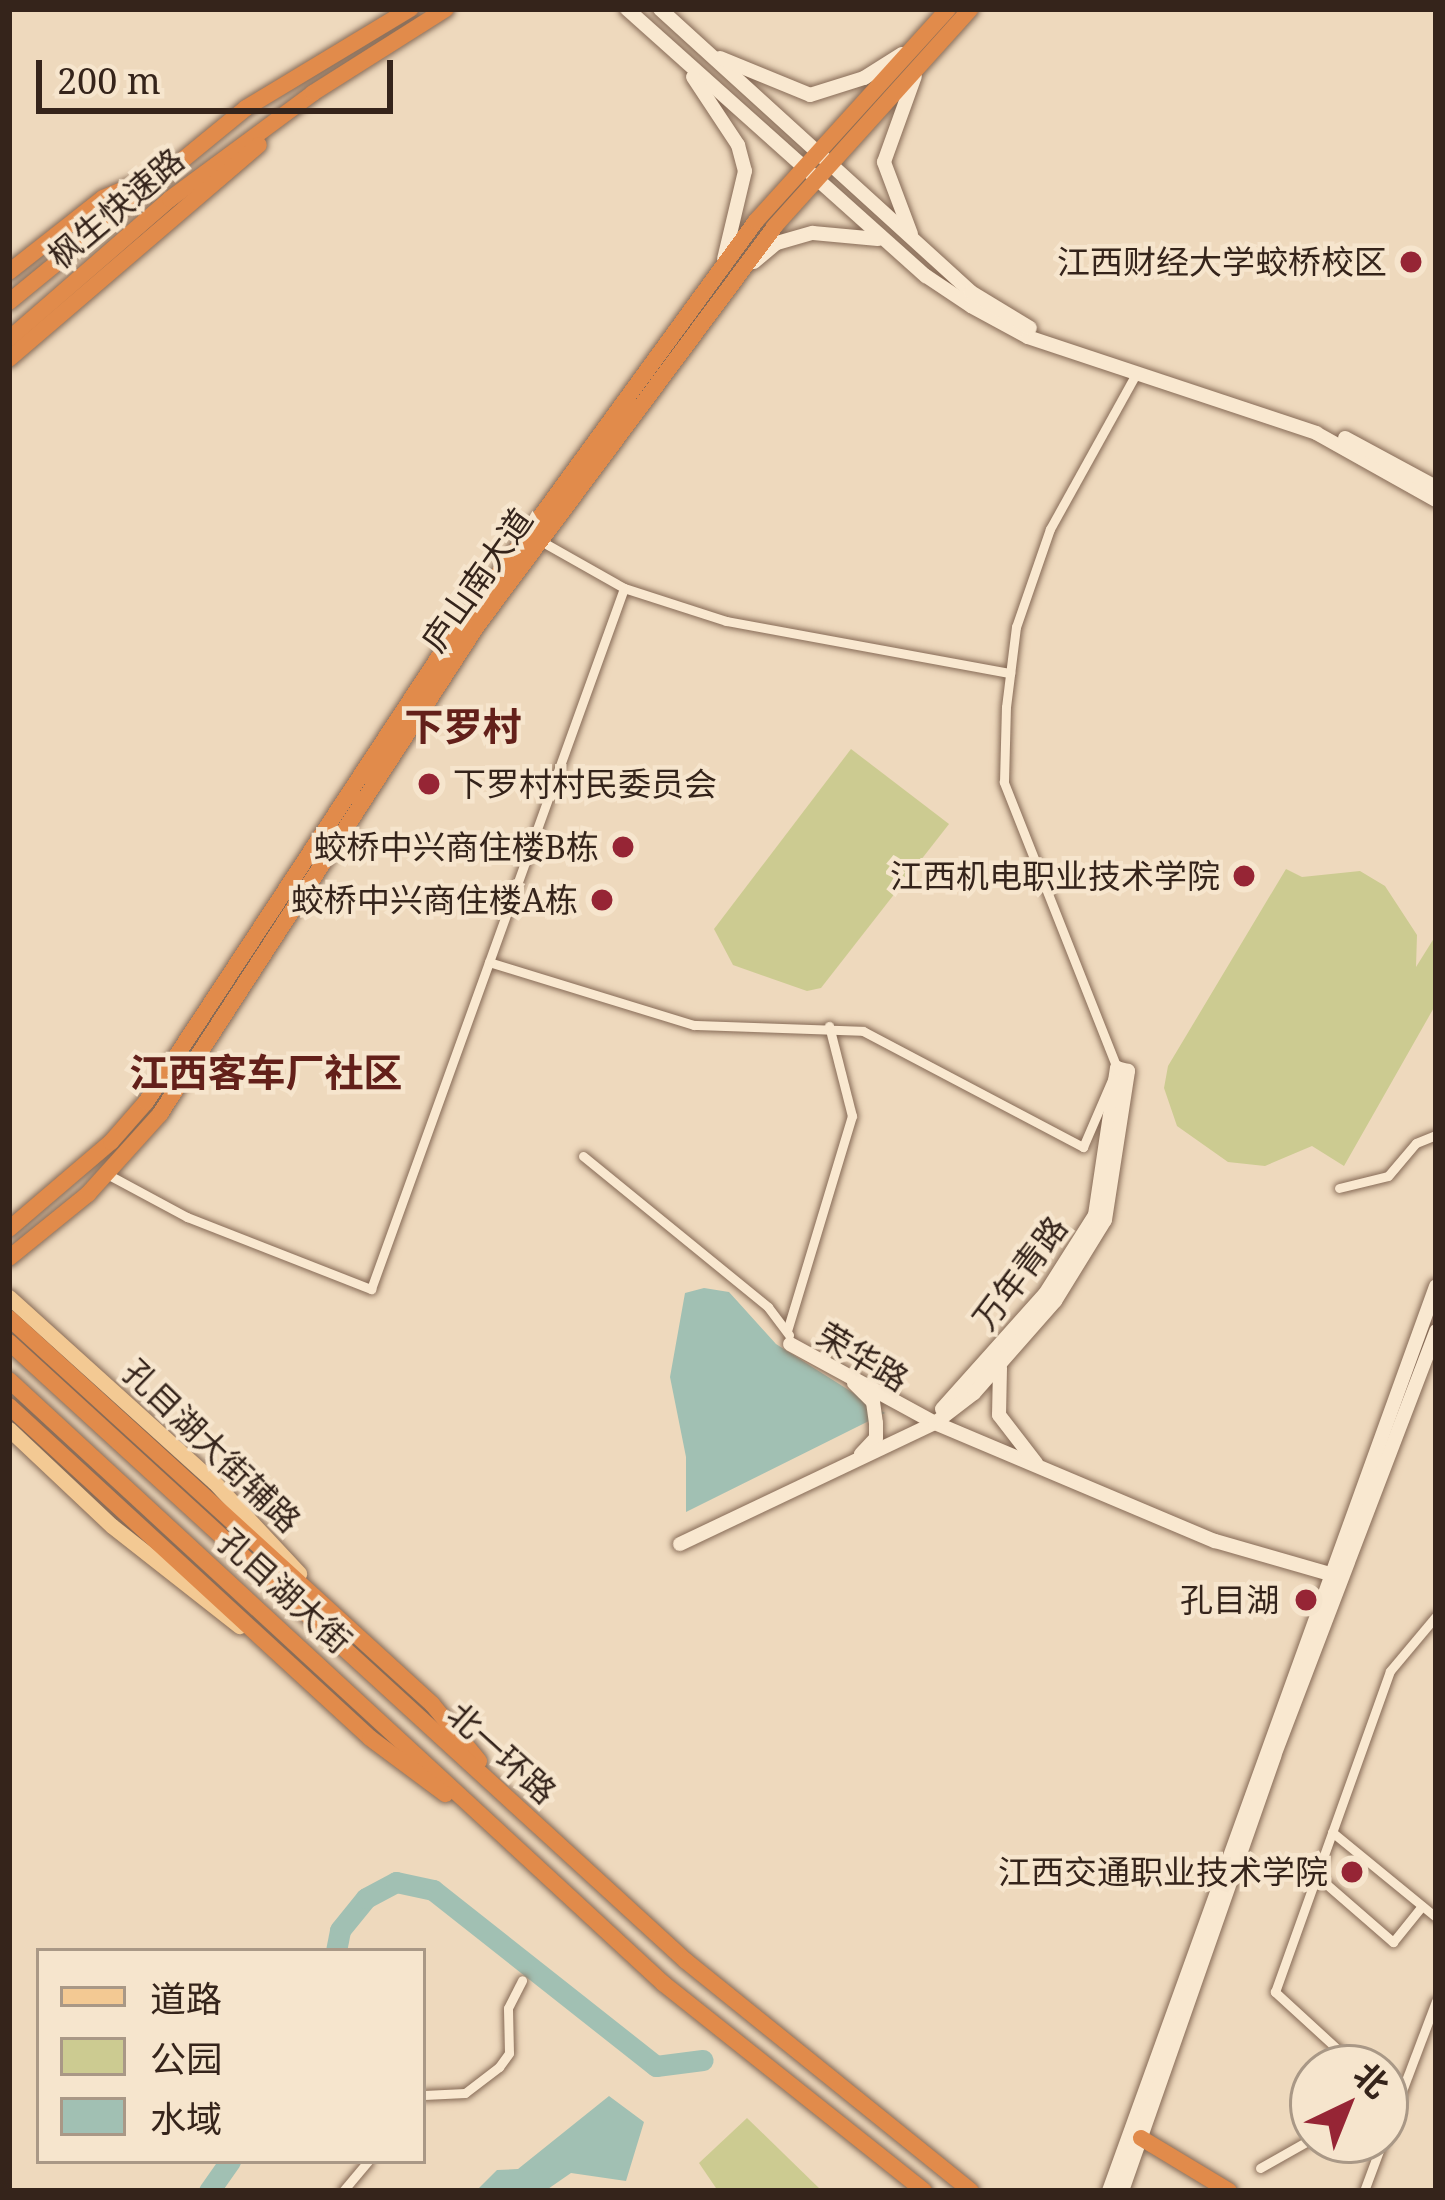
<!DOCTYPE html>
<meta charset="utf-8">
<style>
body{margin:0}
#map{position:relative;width:1445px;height:2200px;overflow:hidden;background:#eed9bd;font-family:"Noto Serif","Noto Sans SC",serif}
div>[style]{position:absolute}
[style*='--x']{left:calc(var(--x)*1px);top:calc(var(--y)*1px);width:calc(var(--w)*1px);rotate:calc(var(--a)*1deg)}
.green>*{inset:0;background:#cccb91}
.water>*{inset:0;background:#a1c0b3}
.river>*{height:21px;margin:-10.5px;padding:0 10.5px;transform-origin:10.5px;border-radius:10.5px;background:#a1c0b3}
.roads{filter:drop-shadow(0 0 3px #866a56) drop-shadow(0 0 3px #866a56)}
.street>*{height:9px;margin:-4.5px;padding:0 4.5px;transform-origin:4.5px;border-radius:4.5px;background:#f9e8d0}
.secondary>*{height:14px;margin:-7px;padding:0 7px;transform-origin:7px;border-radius:7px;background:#f9e8d0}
.primary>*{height:15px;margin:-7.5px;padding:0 7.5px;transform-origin:7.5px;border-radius:7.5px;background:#f3c993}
.highway>*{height:16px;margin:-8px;padding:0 8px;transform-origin:8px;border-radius:8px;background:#e18b4b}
.dots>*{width:33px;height:33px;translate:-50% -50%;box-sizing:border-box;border:6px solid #f6e5cd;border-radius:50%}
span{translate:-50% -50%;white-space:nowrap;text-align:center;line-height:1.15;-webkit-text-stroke:9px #f6e5cd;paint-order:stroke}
.street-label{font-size:33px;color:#35241b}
.poi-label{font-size:33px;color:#35241b}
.right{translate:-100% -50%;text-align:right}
.left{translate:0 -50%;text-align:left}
.quarter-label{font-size:39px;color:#63201a;font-weight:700}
.frame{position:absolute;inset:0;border:12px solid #35241b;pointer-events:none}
.legend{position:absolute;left:36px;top:1948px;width:390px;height:216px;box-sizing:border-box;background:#f6e5cd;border:3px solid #a99886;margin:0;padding:15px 21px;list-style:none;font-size:36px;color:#35241b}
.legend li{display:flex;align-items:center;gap:24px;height:60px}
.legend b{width:60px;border:3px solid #a99886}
.north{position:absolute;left:1289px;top:2044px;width:120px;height:120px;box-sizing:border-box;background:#f6e5cd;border:3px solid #a99886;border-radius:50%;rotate:43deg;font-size:33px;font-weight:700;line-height:48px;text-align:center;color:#35241b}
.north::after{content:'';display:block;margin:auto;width:42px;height:54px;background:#962535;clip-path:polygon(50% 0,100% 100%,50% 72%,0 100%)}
.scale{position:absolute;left:36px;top:60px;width:357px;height:54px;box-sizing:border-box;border:6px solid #35241b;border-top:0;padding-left:15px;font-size:36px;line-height:42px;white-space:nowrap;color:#35241b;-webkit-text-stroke:9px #f6e5cd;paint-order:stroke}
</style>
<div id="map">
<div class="green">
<div style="clip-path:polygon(851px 749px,949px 824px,821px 988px,807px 991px,733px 965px,714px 929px)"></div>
<div style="clip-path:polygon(1286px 869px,1302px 877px,1360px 871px,1385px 886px,1417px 935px,1416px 967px,1436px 935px,1436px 1004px,1344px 1166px,1312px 1146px,1265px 1166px,1228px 1162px,1177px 1126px,1164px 1088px,1168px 1066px)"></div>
<div style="clip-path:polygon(747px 2118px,822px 2191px,718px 2191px,699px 2163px)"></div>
</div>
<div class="water">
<div style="clip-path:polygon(704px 1288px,729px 1292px,776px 1344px,885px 1413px,686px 1512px,686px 1457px,670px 1377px,685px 1293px)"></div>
<div style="clip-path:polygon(609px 2096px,644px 2122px,626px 2181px,571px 2173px,545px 2191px,476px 2191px,497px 2170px,518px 2169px)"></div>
</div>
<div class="river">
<div style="--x:336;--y:1951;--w:21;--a:-79"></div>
<div style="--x:340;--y:1930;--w:41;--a:-50.9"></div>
<div style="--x:366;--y:1898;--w:34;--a:-28"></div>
<div style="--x:396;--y:1882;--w:38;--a:12"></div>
<div style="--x:433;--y:1890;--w:284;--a:38.3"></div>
<div style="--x:656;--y:2066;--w:47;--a:-7.3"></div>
<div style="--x:209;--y:2191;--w:37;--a:-55"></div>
</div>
<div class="roads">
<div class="street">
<div style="--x:624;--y:588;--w:107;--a:17.9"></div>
<div style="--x:726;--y:621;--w:289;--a:10.4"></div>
<div style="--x:489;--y:962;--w:214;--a:17.1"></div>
<div style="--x:694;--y:1025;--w:169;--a:2"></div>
<div style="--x:863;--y:1031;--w:249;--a:27.8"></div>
<div style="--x:1083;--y:1147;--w:86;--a:-66.7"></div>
<div style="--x:1117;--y:1068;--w:308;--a:-111.6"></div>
<div style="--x:1004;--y:782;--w:75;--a:-88.5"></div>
<div style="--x:1006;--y:707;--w:81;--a:-82.9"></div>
<div style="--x:1016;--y:627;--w:104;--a:-70.9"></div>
<div style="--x:1050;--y:529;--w:179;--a:-61"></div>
<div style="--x:583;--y:1156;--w:239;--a:39.2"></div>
<div style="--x:768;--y:1307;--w:35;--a:53"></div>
<div style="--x:107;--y:1174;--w:91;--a:28.3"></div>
<div style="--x:187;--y:1217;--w:198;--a:21.4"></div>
<div style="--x:371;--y:1289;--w:745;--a:-70.15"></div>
<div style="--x:624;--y:588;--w:95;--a:-150.5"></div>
<div style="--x:1339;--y:1188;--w:50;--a:-13.8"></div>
<div style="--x:1388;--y:1176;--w:43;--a:-49.7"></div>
<div style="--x:1416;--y:1143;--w:22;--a:-22"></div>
<div style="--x:787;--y:1331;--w:225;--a:-73.2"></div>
<div style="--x:852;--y:1116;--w:93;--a:-104.3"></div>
<div style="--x:1332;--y:1832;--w:134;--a:39.3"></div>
<div style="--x:1317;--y:1876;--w:101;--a:41"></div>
<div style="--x:1393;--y:1942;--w:46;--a:-51.1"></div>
<div style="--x:1358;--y:2068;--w:113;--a:-137.5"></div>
<div style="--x:1275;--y:1992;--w:341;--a:-70.3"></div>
<div style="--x:1390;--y:1671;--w:72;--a:-50.1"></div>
<div style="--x:1385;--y:2092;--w:16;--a:38"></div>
<div style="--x:1398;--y:2102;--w:13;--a:-171"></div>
<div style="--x:424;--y:2095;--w:41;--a:-2.8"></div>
<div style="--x:465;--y:2093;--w:43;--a:-37.4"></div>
<div style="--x:499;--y:2067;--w:17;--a:-54"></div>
<div style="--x:509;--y:2053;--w:45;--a:-91.3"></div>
<div style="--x:508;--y:2008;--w:31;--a:-63"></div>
<div style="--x:1385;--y:2136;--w:144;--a:-69.3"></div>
<div style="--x:1260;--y:2168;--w:61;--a:-29.5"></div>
<div style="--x:343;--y:2191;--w:39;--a:-50"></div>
<div style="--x:1364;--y:2191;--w:54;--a:-69.6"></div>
</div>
<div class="secondary">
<div style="--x:627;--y:9;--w:401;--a:41.8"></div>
<div style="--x:926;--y:276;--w:54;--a:33.7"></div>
<div style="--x:971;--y:306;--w:65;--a:28.5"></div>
<div style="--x:1028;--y:337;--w:304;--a:18.4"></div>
<div style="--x:1316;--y:433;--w:137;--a:29.2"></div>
<div style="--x:660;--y:9;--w:420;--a:42.3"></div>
<div style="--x:971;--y:292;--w:69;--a:31.4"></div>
<div style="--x:720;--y:58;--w:97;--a:22.3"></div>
<div style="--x:810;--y:95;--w:57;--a:-17.5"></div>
<div style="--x:864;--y:78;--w:45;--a:-32.3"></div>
<div style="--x:693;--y:77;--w:82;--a:56.5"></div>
<div style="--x:738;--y:145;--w:27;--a:75"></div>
<div style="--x:745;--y:171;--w:90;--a:103.4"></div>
<div style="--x:911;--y:234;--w:77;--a:-110.6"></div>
<div style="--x:884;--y:162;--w:91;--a:-70.2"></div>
<div style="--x:754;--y:262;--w:30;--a:-40"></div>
<div style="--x:777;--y:243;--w:37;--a:-16"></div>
<div style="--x:813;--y:233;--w:65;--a:5.3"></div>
<div style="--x:1345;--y:438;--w:103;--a:28.3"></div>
<div style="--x:790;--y:1344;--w:165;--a:28.6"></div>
<div style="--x:935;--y:1423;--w:304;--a:22.9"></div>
<div style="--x:1215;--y:1541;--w:127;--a:16"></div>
<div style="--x:1000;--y:1368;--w:47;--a:91.2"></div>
<div style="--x:999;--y:1415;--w:61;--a:52.4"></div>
<div style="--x:854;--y:1383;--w:27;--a:45"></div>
<div style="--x:873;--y:1402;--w:21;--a:82"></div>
<div style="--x:876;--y:1423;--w:15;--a:90"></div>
<div style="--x:876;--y:1438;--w:22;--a:133"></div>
<div style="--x:942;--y:1409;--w:154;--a:-48.2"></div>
<div style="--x:1045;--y:1294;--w:93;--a:-57.7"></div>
<div style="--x:1095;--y:1215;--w:149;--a:-81.5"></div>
<div style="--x:680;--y:1544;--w:282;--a:-25.4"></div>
<div style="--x:935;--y:1423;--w:49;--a:-37.6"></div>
<div style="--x:974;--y:1393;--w:123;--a:-48.6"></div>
<div style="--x:1055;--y:1301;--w:95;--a:-58.3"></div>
<div style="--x:1105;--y:1220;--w:151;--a:-81.2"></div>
<div style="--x:1128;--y:1071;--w:11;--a:-165"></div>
<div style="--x:1109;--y:2191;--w:962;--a:-70.13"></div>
<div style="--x:1122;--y:2191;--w:461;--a:-70.7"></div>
<div style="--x:1274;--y:1756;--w:455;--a:-69.1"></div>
</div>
<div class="primary">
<div style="--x:9;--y:1297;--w:276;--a:42.1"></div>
<div style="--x:214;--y:1482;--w:125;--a:47"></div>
<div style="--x:9;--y:1429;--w:141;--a:43.3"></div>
<div style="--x:112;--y:1526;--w:162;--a:38.2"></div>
</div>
<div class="highway">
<div style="--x:9;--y:272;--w:120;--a:-38.2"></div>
<div style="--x:103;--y:198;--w:38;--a:-23"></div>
<div style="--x:9;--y:302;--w:306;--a:-39.3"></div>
<div style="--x:246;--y:108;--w:192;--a:-31.1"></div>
<div style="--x:9;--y:339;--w:213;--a:-41"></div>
<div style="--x:170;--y:199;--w:178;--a:-36.5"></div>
<div style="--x:313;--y:93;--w:157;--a:-32.3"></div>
<div style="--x:9;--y:359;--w:329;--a:-40.6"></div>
<div style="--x:9;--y:1229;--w:134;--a:-40.5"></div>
<div style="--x:111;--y:1142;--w:53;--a:-48.8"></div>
<div style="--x:146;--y:1102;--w:542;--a:-56.66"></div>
<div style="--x:444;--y:649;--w:530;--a:-53.91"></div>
<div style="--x:756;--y:221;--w:286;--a:-47.8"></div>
<div style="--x:9;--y:1258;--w:102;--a:-39"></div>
<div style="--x:88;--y:1194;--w:108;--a:-48"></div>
<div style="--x:160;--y:1114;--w:582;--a:-56.99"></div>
<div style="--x:477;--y:626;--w:497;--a:-53.3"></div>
<div style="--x:774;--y:227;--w:293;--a:-48"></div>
<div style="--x:9;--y:1318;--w:573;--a:42.38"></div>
<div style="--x:432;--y:1704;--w:74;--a:50.5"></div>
<div style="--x:9;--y:1342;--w:917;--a:42.44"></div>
<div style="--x:686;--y:1961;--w:366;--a:38.9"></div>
<div style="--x:9;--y:1380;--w:891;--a:42.68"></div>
<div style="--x:664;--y:1984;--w:332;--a:38.5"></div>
<div style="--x:9;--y:1406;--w:490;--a:42.6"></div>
<div style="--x:370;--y:1738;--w:94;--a:36.7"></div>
<div style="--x:1141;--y:2138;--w:103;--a:31.1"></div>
</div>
</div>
<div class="dots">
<div style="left:1411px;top:262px;background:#962535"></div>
<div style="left:429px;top:784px;background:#962535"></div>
<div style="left:623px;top:847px;background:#962535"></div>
<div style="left:1244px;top:876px;background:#962535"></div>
<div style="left:602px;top:900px;background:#962535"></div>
<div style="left:1306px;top:1600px;background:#962535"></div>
<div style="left:1352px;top:1872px;background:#962535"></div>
</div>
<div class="street-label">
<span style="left:116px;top:208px;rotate:-40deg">枫生快速路</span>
<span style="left:477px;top:580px;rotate:-55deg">庐山南大道</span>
<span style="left:1020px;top:1273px;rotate:-53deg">万年青路</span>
<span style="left:863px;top:1357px;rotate:31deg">荣华路</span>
<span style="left:212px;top:1446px;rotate:44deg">孔目湖大街辅路</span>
<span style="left:285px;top:1591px;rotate:42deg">孔目湖大街</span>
<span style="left:502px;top:1753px;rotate:42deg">北一环路</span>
</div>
<div class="poi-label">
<span class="right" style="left:1387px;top:262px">江西财经大学蛟桥校区</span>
<span class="left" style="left:453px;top:784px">下罗村村民委员会</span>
<span class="right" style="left:599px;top:847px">蛟桥中兴商住楼B栋</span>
<span class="right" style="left:1220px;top:876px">江西机电职业技术学院</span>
<span class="right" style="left:578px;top:900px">蛟桥中兴商住楼A栋</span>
<span class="right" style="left:1279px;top:1600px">孔目湖</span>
<span class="right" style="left:1328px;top:1872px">江西交通职业技术学院</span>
</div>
<div class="quarter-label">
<span style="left:463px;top:726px">下罗村</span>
<span style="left:266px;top:1072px">江西客车厂社区</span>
</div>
<div class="frame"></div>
<ul class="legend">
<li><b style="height:15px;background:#f3c993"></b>道路</li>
<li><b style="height:33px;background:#cccb91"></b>公园</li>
<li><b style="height:33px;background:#a1c0b3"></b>水域</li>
</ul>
<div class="north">北</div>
<div class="scale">200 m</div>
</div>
